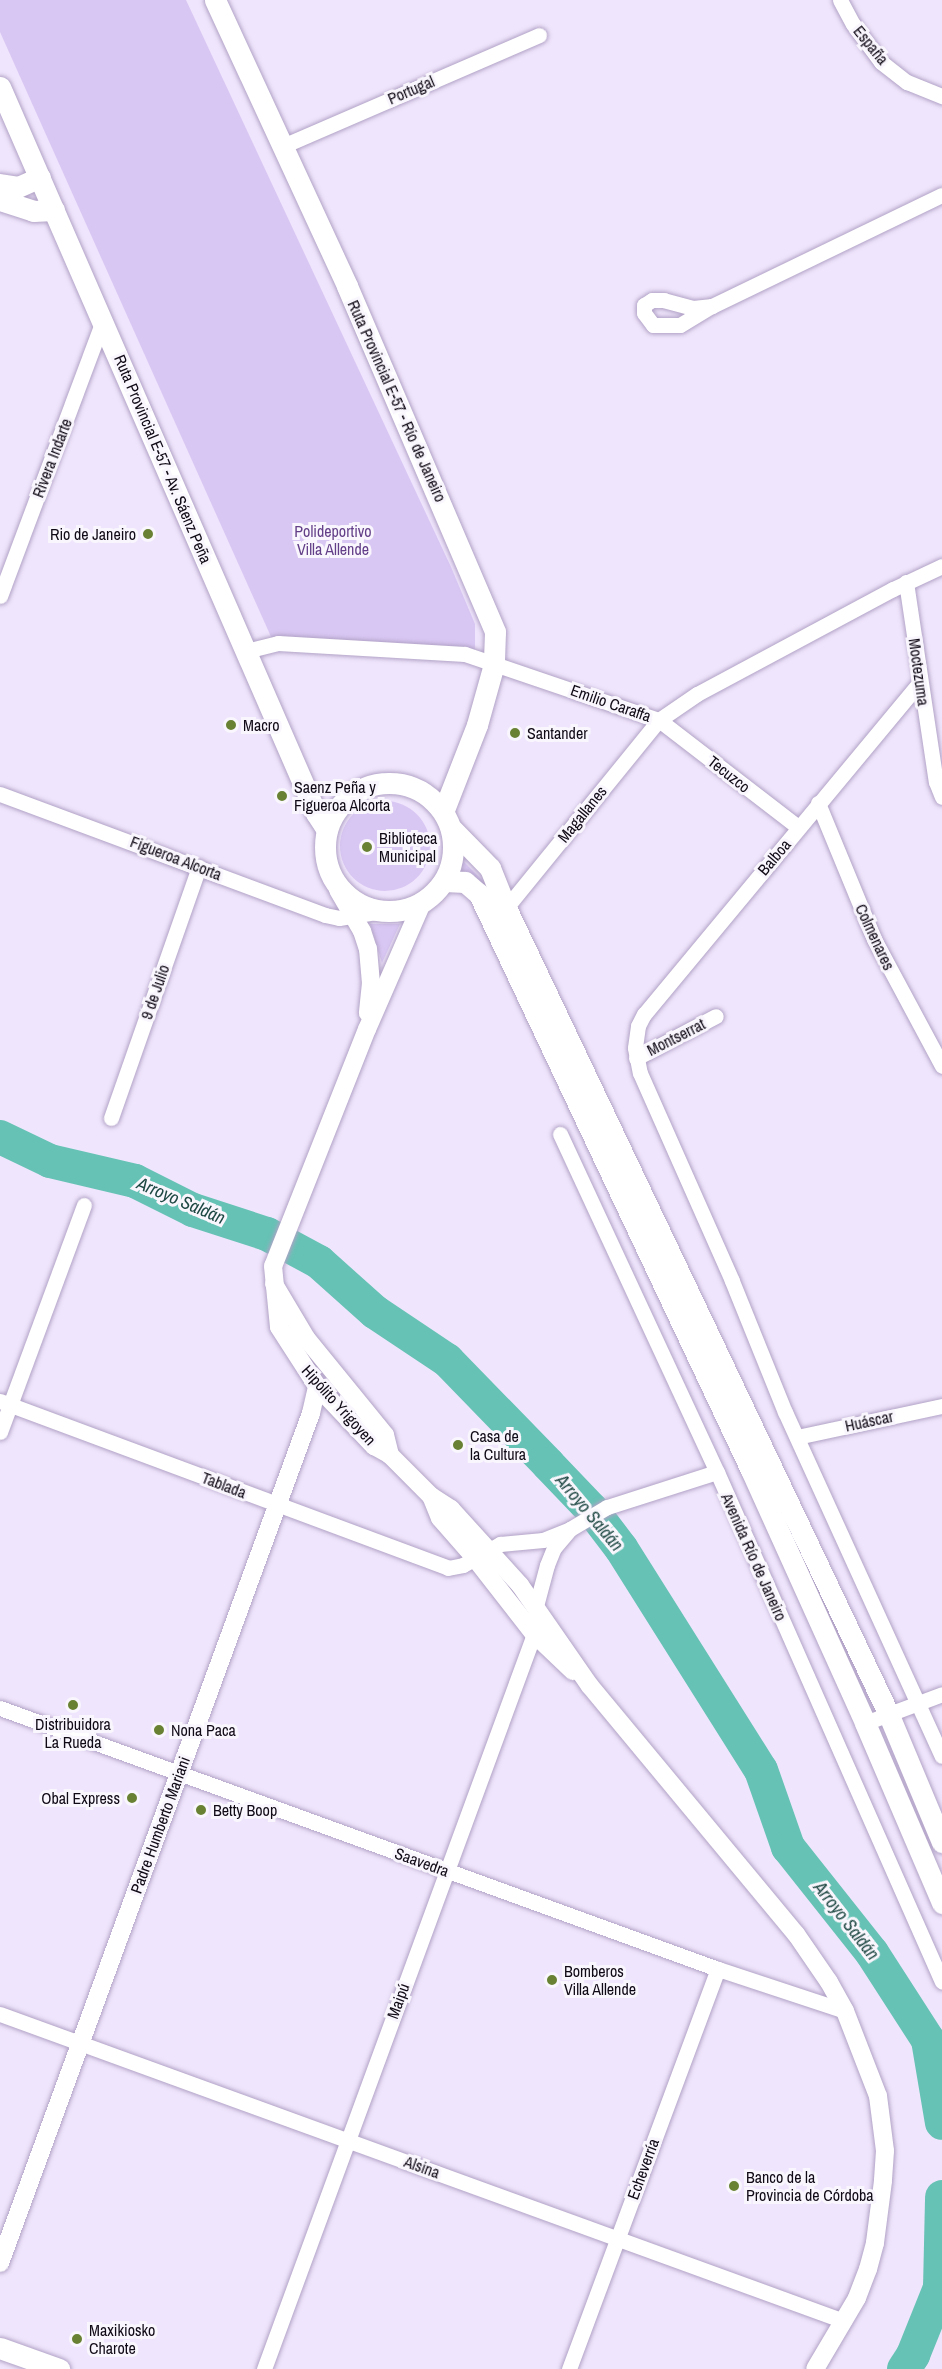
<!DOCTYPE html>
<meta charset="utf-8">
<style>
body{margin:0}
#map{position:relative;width:942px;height:2369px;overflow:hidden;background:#efe5fc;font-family:"Archivo Narrow",sans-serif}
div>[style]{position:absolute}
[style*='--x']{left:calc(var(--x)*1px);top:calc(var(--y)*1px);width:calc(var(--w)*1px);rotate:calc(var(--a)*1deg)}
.green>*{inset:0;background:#d9c7f3}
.round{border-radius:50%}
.river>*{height:34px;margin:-17px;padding:0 17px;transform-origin:17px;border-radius:17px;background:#66c2b5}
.roads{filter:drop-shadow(0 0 2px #b1a2c6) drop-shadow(0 0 2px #b1a2c6)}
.minor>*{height:15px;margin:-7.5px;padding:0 7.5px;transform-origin:7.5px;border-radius:7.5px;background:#fff}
.tertiary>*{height:18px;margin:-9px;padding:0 9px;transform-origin:9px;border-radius:9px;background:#fff}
.secondary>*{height:21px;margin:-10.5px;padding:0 10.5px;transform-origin:10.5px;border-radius:10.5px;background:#fff}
.secondary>.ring{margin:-10.5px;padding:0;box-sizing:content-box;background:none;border:21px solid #fff;border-radius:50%}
.dots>*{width:16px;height:16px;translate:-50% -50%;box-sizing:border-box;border:3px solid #f9f6fd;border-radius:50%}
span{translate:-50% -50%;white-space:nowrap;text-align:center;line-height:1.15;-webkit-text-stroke:6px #f9f6fd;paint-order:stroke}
.street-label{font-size:16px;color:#100a16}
.park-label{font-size:16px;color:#633f88}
.poi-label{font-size:16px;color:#100a16}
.right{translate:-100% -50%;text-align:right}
.left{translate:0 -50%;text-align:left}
.water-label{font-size:18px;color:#1e4843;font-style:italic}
</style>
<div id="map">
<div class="green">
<div style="clip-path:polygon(0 0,186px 0,451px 567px,475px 624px,475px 651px,272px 639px,0 32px)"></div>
<div class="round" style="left:340px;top:801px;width:90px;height:90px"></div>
<div style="clip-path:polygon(458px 856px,482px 880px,493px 904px,450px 878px,457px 867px)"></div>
<div style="clip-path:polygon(370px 924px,400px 924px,382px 963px)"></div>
</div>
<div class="river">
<div style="--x:0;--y:1137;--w:55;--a:25.6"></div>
<div style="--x:50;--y:1161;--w:87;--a:13.2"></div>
<div style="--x:135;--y:1181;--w:65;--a:26.6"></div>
<div style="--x:193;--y:1210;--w:78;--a:18"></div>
<div style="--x:267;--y:1234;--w:59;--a:28.3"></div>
<div style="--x:319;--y:1262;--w:75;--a:41.8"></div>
<div style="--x:375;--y:1312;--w:87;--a:33.7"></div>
<div style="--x:447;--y:1360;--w:145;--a:45.8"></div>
<div style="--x:548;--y:1464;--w:64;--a:46.3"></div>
<div style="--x:592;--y:1510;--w:48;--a:52.7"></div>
<div style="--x:621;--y:1548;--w:262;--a:57.8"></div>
<div style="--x:761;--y:1770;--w:82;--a:70.7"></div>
<div style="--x:788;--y:1847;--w:135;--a:51.6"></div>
<div style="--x:872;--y:1953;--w:103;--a:57.2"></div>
<div style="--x:928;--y:2040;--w:84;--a:80.4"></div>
<div style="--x:904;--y:2369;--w:17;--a:-57"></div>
<div style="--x:913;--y:2355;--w:72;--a:-68.1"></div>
<div style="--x:940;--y:2288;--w:91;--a:-88.7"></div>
</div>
<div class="roads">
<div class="minor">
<div style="--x:840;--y:0;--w:27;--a:62"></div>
<div style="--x:853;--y:24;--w:47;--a:53.6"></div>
<div style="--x:881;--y:62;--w:33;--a:38"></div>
<div style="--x:907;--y:82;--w:38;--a:22"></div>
<div style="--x:283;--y:146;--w:279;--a:-23.4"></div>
<div style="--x:712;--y:306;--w:19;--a:174"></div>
<div style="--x:693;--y:308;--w:30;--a:-165"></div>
<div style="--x:664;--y:300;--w:12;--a:180"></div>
<div style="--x:652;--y:300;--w:9;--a:148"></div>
<div style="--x:644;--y:305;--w:8;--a:90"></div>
<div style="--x:644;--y:313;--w:15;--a:53"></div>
<div style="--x:653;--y:325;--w:27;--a:0"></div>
<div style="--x:680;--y:325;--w:37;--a:-31"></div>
<div style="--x:712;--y:306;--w:255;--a:-25.8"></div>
<div style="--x:906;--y:582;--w:202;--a:81.5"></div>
<div style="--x:936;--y:782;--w:16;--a:68"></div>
<div style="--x:0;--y:596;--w:295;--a:-69.5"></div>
<div style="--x:246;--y:651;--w:33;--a:-14"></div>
<div style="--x:278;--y:643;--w:187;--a:3.4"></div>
<div style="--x:465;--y:654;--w:205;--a:18.8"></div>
<div style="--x:659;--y:720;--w:175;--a:37.6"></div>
<div style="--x:920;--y:682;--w:432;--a:129.7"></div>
<div style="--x:644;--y:1014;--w:13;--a:117"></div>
<div style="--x:638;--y:1026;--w:22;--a:98"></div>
<div style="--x:635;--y:1048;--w:25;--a:79"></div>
<div style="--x:640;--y:1073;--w:227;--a:66.1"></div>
<div style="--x:732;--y:1281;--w:141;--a:68"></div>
<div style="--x:785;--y:1412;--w:378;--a:65.5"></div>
<div style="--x:0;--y:794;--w:347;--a:20.4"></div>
<div style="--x:325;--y:915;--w:14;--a:12"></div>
<div style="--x:339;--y:918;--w:45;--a:-9"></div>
<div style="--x:818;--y:803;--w:147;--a:67.6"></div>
<div style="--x:874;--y:939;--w:144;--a:61.8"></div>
<div style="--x:506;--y:908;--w:242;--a:-50.9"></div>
<div style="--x:659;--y:720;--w:46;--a:-34.4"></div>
<div style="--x:697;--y:694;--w:222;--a:-28.2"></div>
<div style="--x:893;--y:589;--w:54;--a:-25.1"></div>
<div style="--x:636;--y:1058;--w:90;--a:-27.7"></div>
<div style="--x:111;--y:1118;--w:266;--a:-70.7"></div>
<div style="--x:560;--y:1134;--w:373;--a:65.1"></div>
<div style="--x:717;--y:1472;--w:557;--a:66.19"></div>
<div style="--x:0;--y:1401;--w:478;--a:20.4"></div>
<div style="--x:448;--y:1568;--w:15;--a:-11"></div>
<div style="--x:463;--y:1565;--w:43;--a:-29.6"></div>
<div style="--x:500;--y:1544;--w:43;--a:-5.3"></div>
<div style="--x:543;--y:1540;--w:29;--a:-22"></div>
<div style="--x:570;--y:1529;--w:43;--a:-30.7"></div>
<div style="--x:607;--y:1507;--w:115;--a:-17.7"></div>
<div style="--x:0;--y:1432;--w:242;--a:-69.7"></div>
<div style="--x:797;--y:1437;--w:148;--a:-12.1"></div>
<div style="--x:0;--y:1708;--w:764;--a:19.98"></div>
<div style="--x:718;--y:1969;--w:134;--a:18.3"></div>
<div style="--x:865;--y:1723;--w:82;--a:-20.6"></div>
<div style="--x:0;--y:2014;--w:898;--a:19.99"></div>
<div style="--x:264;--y:2369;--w:783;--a:-69.83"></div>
<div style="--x:534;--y:1634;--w:28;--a:-86"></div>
<div style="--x:536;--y:1606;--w:42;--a:-75"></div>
<div style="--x:547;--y:1565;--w:18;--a:-68"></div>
<div style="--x:554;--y:1548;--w:25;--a:-50"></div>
<div style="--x:569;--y:2369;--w:427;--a:-69.6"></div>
</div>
<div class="tertiary">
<div style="--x:338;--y:890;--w:48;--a:59.7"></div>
<div style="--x:362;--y:931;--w:19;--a:72"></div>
<div style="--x:368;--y:949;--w:34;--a:85"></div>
<div style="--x:371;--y:983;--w:30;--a:96"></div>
<div style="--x:423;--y:901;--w:140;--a:113.6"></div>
<div style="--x:367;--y:1029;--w:255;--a:111.6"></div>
<div style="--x:273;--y:1266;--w:61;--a:84.4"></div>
<div style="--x:279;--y:1327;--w:70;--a:57.2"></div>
<div style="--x:317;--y:1386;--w:83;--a:46.5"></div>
<div style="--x:374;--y:1446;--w:18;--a:29"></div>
<div style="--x:390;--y:1455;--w:58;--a:45"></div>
<div style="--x:431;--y:1496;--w:24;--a:33"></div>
<div style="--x:451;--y:1509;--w:103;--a:47.8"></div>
<div style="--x:520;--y:1585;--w:123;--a:55.3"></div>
<div style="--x:590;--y:1686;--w:322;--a:50.3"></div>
<div style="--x:796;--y:1934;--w:58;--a:55.5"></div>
<div style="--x:829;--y:1982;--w:33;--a:61"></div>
<div style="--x:845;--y:2011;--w:91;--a:68.8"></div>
<div style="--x:878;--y:2096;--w:55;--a:82.7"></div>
<div style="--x:885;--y:2151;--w:30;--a:94"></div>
<div style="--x:883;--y:2181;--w:63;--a:97.4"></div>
<div style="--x:875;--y:2243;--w:27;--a:105"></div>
<div style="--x:868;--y:2269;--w:31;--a:111"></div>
<div style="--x:857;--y:2298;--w:82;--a:120.6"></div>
<div style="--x:274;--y:1284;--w:63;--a:59.3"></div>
<div style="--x:306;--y:1338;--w:125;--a:50.8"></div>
<div style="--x:385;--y:1435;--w:21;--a:76"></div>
<div style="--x:431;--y:1496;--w:24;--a:68"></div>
<div style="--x:440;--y:1518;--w:52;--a:48.9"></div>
<div style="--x:474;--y:1557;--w:98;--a:52.1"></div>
<div style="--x:534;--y:1634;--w:54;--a:43.5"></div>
<div style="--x:0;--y:2263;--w:905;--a:-69.9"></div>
<div style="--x:311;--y:1413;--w:28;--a:-77"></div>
</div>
<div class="secondary">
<div style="--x:215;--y:0;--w:315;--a:65.2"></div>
<div style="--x:347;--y:286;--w:376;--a:66.8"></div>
<div style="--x:495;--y:632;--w:32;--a:92"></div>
<div style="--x:494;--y:664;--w:63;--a:105.6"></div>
<div style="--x:477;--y:725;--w:93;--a:111.3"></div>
<div style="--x:0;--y:87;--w:792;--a:66.48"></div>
<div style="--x:316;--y:813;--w:20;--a:57"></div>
<div style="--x:0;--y:184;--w:18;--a:9"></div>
<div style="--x:18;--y:187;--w:24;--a:-24"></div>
<div style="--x:0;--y:200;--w:35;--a:18"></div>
<div style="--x:33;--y:211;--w:21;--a:-3"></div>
<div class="ring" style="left:325px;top:783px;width:107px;height:107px"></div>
<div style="--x:451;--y:828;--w:56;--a:45.7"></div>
<div style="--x:490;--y:868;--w:43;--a:68.2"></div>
<div style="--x:506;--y:908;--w:891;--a:64.61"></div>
<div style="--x:888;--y:1713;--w:140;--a:67.3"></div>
<div style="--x:444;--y:881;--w:21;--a:3"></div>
<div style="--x:465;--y:882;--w:18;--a:41"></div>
<div style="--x:479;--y:894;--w:637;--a:64.72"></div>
<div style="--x:751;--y:1470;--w:277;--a:65.7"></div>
<div style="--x:865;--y:1723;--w:196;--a:66.8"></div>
<div style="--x:0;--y:2348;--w:63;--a:19.6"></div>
</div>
</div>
<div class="dots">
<div style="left:148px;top:534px;background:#688133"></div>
<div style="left:231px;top:725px;background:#688133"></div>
<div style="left:515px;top:733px;background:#688133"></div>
<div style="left:282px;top:796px;background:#688133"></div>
<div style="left:367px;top:847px;background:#688133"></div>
<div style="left:458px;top:1445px;background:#688133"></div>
<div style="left:73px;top:1705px;background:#688133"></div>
<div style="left:159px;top:1730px;background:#688133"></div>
<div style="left:132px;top:1798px;background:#688133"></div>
<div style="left:201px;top:1810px;background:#688133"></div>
<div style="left:552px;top:1980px;background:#688133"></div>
<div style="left:734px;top:2186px;background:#688133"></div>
<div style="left:77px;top:2339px;background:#688133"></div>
</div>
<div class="street-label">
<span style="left:871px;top:45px;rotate:51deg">España</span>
<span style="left:411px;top:90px;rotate:-23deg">Portugal</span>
<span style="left:397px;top:401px;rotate:66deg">Ruta Provincial E-57 - Río de Janeiro</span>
<span style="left:52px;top:458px;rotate:-69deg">Rivera Indarte</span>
<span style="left:163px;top:459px;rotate:67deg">Ruta Provincial E-57 - Av. Sáenz Peña</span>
<span style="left:919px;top:672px;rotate:82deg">Moctezuma</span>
<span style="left:611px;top:703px;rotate:19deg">Emilio Caraffa</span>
<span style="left:729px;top:774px;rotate:38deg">Tecuzco</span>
<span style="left:582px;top:814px;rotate:-51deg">Magallanes</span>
<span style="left:774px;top:857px;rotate:-50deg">Balboa</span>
<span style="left:176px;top:858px;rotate:21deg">Figueroa Alcorta</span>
<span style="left:875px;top:937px;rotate:65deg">Colmenares</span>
<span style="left:155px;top:992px;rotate:-71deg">9 de Julio</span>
<span style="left:676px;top:1037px;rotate:-27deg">Montserrat</span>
<span style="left:339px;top:1405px;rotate:48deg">Hipólito Yrigoyen</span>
<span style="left:869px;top:1421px;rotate:-12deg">Huáscar</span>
<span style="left:224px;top:1485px;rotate:21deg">Tablada</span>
<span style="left:754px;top:1557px;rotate:66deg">Avenida Río de Janeiro</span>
<span style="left:160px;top:1825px;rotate:-70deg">Padre Humberto Mariani</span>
<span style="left:422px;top:1862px;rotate:20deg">Saavedra</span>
<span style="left:398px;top:2001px;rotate:-70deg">Maipú</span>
<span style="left:422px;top:2167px;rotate:20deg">Alsina</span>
<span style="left:643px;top:2169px;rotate:-70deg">Echeverría</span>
</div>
<div class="park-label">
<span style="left:333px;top:540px">Polideportivo<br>Villa Allende</span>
</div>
<div class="poi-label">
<span class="right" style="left:136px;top:534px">Rio de Janeiro</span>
<span class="left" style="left:243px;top:725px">Macro</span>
<span class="left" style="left:527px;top:733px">Santander</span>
<span class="left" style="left:294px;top:796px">Saenz Peña y<br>Figueroa Alcorta</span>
<span class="left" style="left:379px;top:847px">Biblioteca<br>Municipal</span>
<span class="left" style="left:470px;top:1445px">Casa de<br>la Cultura</span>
<span style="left:73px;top:1733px">Distribuidora<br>La Rueda</span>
<span class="left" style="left:171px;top:1730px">Nona Paca</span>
<span class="right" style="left:120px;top:1798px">Obal Express</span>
<span class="left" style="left:213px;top:1810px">Betty Boop</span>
<span class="left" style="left:564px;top:1980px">Bomberos<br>Villa Allende</span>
<span class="left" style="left:746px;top:2186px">Banco de la<br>Provincia de Córdoba</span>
<span class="left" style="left:89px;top:2339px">Maxikiosko<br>Charote</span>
</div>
<div class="water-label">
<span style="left:181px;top:1201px;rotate:23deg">Arroyo Saldán</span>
<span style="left:589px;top:1513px;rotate:50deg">Arroyo Saldán</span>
<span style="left:846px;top:1921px;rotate:52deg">Arroyo Saldán</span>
</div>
</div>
